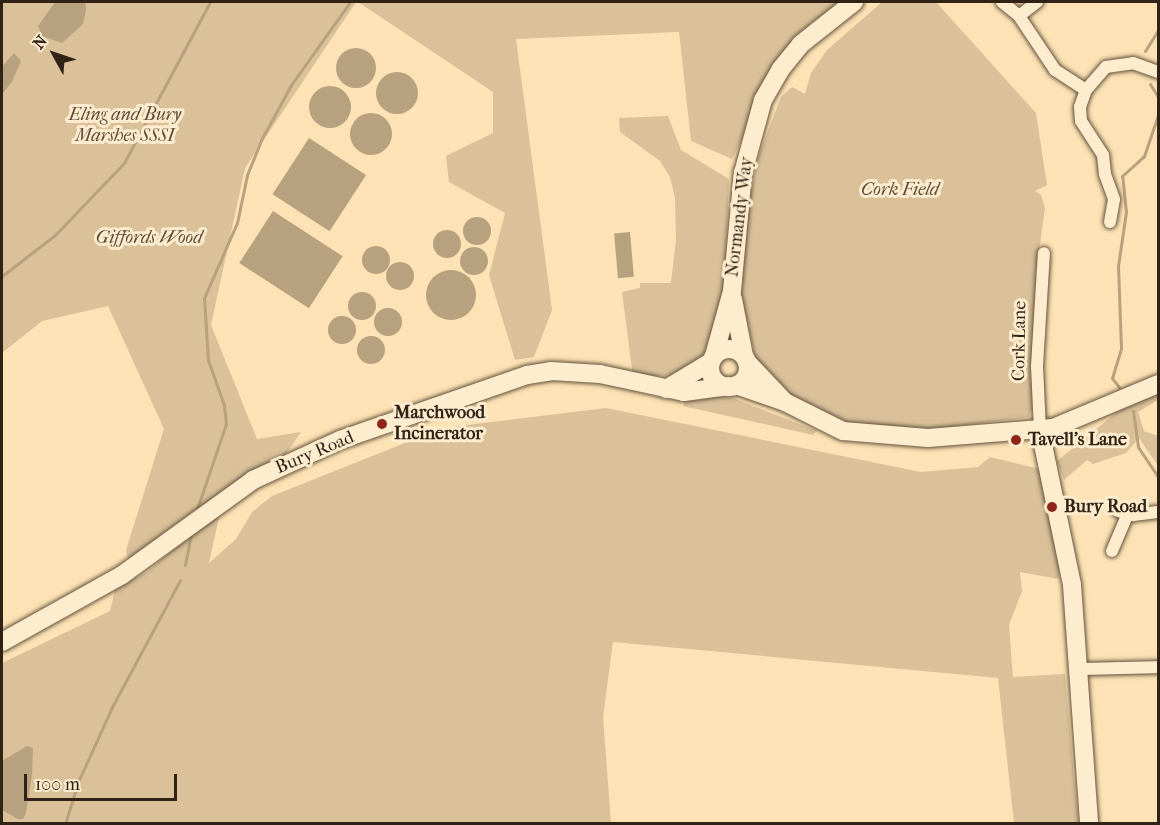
<!DOCTYPE html>
<style>
body{margin:0}
#map{position:relative;width:1160px;height:825px;overflow:hidden;background:#fde2b5;font-family:"IM FELL French Canon",serif}
div>[style]{position:absolute}
[style*='--x']{left:calc(var(--x)*1px);top:calc(var(--y)*1px);width:calc(var(--w)*1px);rotate:calc(var(--a)*1deg)}
.green>*{inset:0;background:#dac19a}
.water>*{inset:0;background:#b7a17e;transform-origin:0 0}
.round{border-radius:50%}
.stream>*{height:3px;margin:-1.5px;padding:0 1.5px;transform-origin:1.5px;border-radius:1.5px;background:#b7a17e}
.roads{filter:drop-shadow(0 0 2px #63523c) drop-shadow(0 0 2px #63523c)}
.street>*{height:12px;margin:-6px;padding:0 6px;transform-origin:6px;border-radius:6px;background:#feeccf}
.secondary>*{height:18px;margin:-9px;padding:0 9px;transform-origin:9px;border-radius:9px;background:#feeccf}
.secondary>.ring{margin:-9px;padding:0;box-sizing:content-box;background:none;border:18px solid #feeccf;border-radius:50%}
.dots>*{width:16px;height:16px;translate:-50% -50%;box-sizing:border-box;border:3px solid #feeccf;border-radius:50%}
span{translate:-50% -50%;white-space:nowrap;text-align:center;line-height:1.15;-webkit-text-stroke:6px #feeccf;paint-order:stroke}
.park-label{font-size:18px;color:#5a4a36;font-style:italic}
.street-label{font-size:18px;color:#302214}
.poi-label{font-size:18px;color:#302214;font-weight:700}
.left{translate:0 -50%;text-align:left}
.frame{position:absolute;inset:0;border:3px solid #302214;pointer-events:none}
.north{position:absolute;left:24px;top:24px;width:60px;height:60px;-webkit-text-stroke:4px #feeccf;paint-order:stroke;rotate:310deg;font-size:16px;font-weight:700;line-height:24px;text-align:center;color:#302214}
.north::after{content:'';display:block;margin:auto;width:21px;height:27px;background:#302214;clip-path:polygon(50% 0,100% 100%,50% 72%,0 100%)}
.scale{position:absolute;left:24px;top:774px;width:153px;height:27px;box-sizing:border-box;border:3px solid #302214;border-top:0;padding-left:8px;font-size:18px;line-height:21px;white-space:nowrap;color:#302214;-webkit-text-stroke:4px #feeccf;paint-order:stroke}
</style>
<div id="map">
<div class="green">
<div style="clip-path:polygon(2px 2px,356px 2px,245px 168px,211px 325px,257px 439px,301px 432px,286px 454px,197px 509px,128px 559px,126px 550px,164px 429px,108px 306px,42px 321px,2px 353px)"></div>
<div style="clip-path:polygon(358px 2px,843px 2px,811px 23px,779px 63px,732px 159px,691px 141px,679px 32px,516px 39px,552px 310px,534px 357px,515px 360px,489px 275px,505px 213px,449px 182px,446px 156px,493px 133px,493px 92px)"></div>
<div style="clip-path:polygon(882px 2px,936px 2px,1036px 113px,1047px 185px,1035px 191px,1041px 195px,1045px 208px,1036px 273px,1033px 405px,1029px 417px,910px 432px,845px 424px,799px 403px,773px 382px,757px 363px,739px 291px,743px 227px,759px 155px,781px 97px,792px 87px,805px 94px,811px 73px,827px 50px)"></div>
<div style="clip-path:polygon(668px 116px,681px 150px,729px 179px,725px 282px,714px 334px,702px 356px,674px 375px,633px 377px,622px 292px,640px 288px,640px 283px,671px 283px,676px 240px,675px 198px,670px 177px,660px 161px,620px 132px,619px 118px)"></div>
<div style="clip-path:polygon(1158px 390px,1158px 400px,1138px 412px,1144px 431px,1158px 436px,1157px 464px,1139px 438px,1126px 453px,1093px 464px,1087px 460px,1064px 480px,1057px 461px,1122px 408px)"></div>
<div style="clip-path:polygon(688px 395px,733px 398px,817px 431px,813px 435px,683px 406px)"></div>
<div style="clip-path:polygon(606px 408px,921px 472px,978px 467px,990px 457px,1040px 469px,1058px 552px,1059px 579px,1020px 572px,1022px 591px,1009px 625px,1013px 677px,1065px 674px,1078px 823px,1014px 823px,998px 678px,613px 642px,603px 717px,611px 823px,2px 823px,2px 663px,110px 611px,115px 590px,147px 572px,203px 524px,219px 517px,209px 563px,236px 539px,252px 512px,272px 496px,405px 443px,459px 426px)"></div>
</div>
<div class="water">
<div style="clip-path:polygon(55px 2px,85px 2px,86px 10px,83px 24px,62px 43px,42px 36px,38px 26px)"></div>
<div class="round" style="left:336px;top:48px;width:40px;height:40px"></div>
<div style="clip-path:polygon(14px 53px,21px 61px,12px 82px,2px 94px,2px 67px)"></div>
<div class="round" style="left:376px;top:72px;width:42px;height:42px"></div>
<div class="round" style="left:309px;top:86px;width:42px;height:42px"></div>
<div class="round" style="left:350px;top:113px;width:42px;height:42px"></div>
<div style="left:309px;top:138px;width:68px;height:67px;rotate:33deg"></div>
<div style="left:273px;top:211px;width:83px;height:62px;rotate:33deg"></div>
<div class="round" style="left:463px;top:217px;width:28px;height:28px"></div>
<div class="round" style="left:433px;top:230px;width:28px;height:28px"></div>
<div style="left:630px;top:232px;width:45px;height:16px;rotate:85deg"></div>
<div class="round" style="left:362px;top:246px;width:28px;height:28px"></div>
<div class="round" style="left:460px;top:247px;width:28px;height:28px"></div>
<div class="round" style="left:386px;top:262px;width:28px;height:28px"></div>
<div class="round" style="left:426px;top:270px;width:50px;height:50px"></div>
<div class="round" style="left:348px;top:292px;width:28px;height:28px"></div>
<div class="round" style="left:374px;top:308px;width:28px;height:28px"></div>
<div class="round" style="left:328px;top:316px;width:28px;height:28px"></div>
<div class="round" style="left:357px;top:336px;width:28px;height:28px"></div>
<div style="clip-path:polygon(27px 746px,33px 748px,32px 774px,26px 813px,23px 819px,18px 819px,2px 810px,2px 761px)"></div>
</div>
<div class="stream">
<div style="--x:1145;--y:51;--w:25;--a:-58"></div>
<div style="--x:1150;--y:84;--w:15;--a:58"></div>
<div style="--x:2;--y:276;--w:67;--a:-37.7"></div>
<div style="--x:55;--y:235;--w:100;--a:-46.2"></div>
<div style="--x:124;--y:163;--w:183;--a:-61.9"></div>
<div style="--x:1119;--y:387;--w:11;--a:-128"></div>
<div style="--x:1112;--y:378;--w:31;--a:-73"></div>
<div style="--x:1121;--y:348;--w:82;--a:-92.1"></div>
<div style="--x:1118;--y:266;--w:55;--a:-81.6"></div>
<div style="--x:1126;--y:212;--w:36;--a:-96"></div>
<div style="--x:1122;--y:176;--w:30;--a:-42"></div>
<div style="--x:1144;--y:156;--w:43;--a:-71.1"></div>
<div style="--x:1133;--y:411;--w:36;--a:82"></div>
<div style="--x:1138;--y:447;--w:36;--a:56"></div>
<div style="--x:197;--y:509;--w:90;--a:-71.2"></div>
<div style="--x:226;--y:424;--w:19;--a:-96"></div>
<div style="--x:224;--y:405;--w:48;--a:-109.6"></div>
<div style="--x:208;--y:360;--w:62;--a:-93.7"></div>
<div style="--x:204;--y:298;--w:82;--a:-66.3"></div>
<div style="--x:237;--y:223;--w:49;--a:-78.2"></div>
<div style="--x:247;--y:175;--w:38;--a:-68"></div>
<div style="--x:261;--y:140;--w:63;--a:-61.4"></div>
<div style="--x:291;--y:85;--w:102;--a:-54.6"></div>
<div style="--x:185;--y:565;--w:31;--a:-79"></div>
<div style="--x:65;--y:824;--w:44;--a:-72.8"></div>
<div style="--x:78;--y:782;--w:82;--a:-65.6"></div>
<div style="--x:112;--y:707;--w:144;--a:-61.8"></div>
</div>
<div class="roads">
<div class="street">
<div style="--x:1002;--y:2;--w:22;--a:39"></div>
<div style="--x:1019;--y:16;--w:65;--a:56.3"></div>
<div style="--x:1055;--y:70;--w:37;--a:33"></div>
<div style="--x:1019;--y:16;--w:23;--a:-38"></div>
<div style="--x:1110;--y:222;--w:23;--a:-80"></div>
<div style="--x:1114;--y:199;--w:27;--a:-110"></div>
<div style="--x:1105;--y:174;--w:19;--a:-96"></div>
<div style="--x:1103;--y:155;--w:40;--a:-122.9"></div>
<div style="--x:1081;--y:121;--w:14;--a:-94"></div>
<div style="--x:1080;--y:107;--w:18;--a:-71"></div>
<div style="--x:1086;--y:90;--w:30;--a:-49"></div>
<div style="--x:1106;--y:67;--w:27;--a:-8"></div>
<div style="--x:1133;--y:63;--w:27;--a:20"></div>
<div style="--x:1040;--y:430;--w:64;--a:-92.7"></div>
<div style="--x:1037;--y:366;--w:113;--a:-86.5"></div>
<div style="--x:1118;--y:511;--w:16;--a:15"></div>
<div style="--x:1133;--y:515;--w:25;--a:-7"></div>
<div style="--x:1112;--y:551;--w:39;--a:-67"></div>
<div style="--x:1078;--y:669;--w:80;--a:-1.4"></div>
</div>
<div class="secondary">
<div style="--x:733;--y:299;--w:58;--a:79.1"></div>
<div class="ring" style="left:710px;top:349px;width:20px;height:20px"></div>
<div style="--x:714;--y:356;--w:67;--a:-74.5"></div>
<div style="--x:732;--y:291;--w:119;--a:-84.7"></div>
<div style="--x:743;--y:173;--w:76;--a:-74.7"></div>
<div style="--x:763;--y:100;--w:34;--a:-60"></div>
<div style="--x:780;--y:70;--w:33;--a:-51"></div>
<div style="--x:801;--y:44;--w:68;--a:-38.4"></div>
<div style="--x:747;--y:362;--w:55;--a:46.5"></div>
<div style="--x:736;--y:385;--w:52;--a:19.1"></div>
<div style="--x:785;--y:402;--w:65;--a:26.6"></div>
<div style="--x:843;--y:431;--w:85;--a:4.7"></div>
<div style="--x:928;--y:438;--w:125;--a:-4.6"></div>
<div style="--x:1053;--y:428;--w:114;--a:-22.7"></div>
<div style="--x:666;--y:389;--w:52;--a:-31"></div>
<div style="--x:1040;--y:430;--w:158;--a:78.3"></div>
<div style="--x:1072;--y:585;--w:240;--a:85.9"></div>
<div style="--x:2;--y:642;--w:137;--a:-29.2"></div>
<div style="--x:122;--y:575;--w:162;--a:-35.9"></div>
<div style="--x:253;--y:480;--w:96;--a:-24.7"></div>
<div style="--x:340;--y:440;--w:198;--a:-19.2"></div>
<div style="--x:527;--y:375;--w:24;--a:-9"></div>
<div style="--x:551;--y:371;--w:49;--a:3.5"></div>
<div style="--x:600;--y:374;--w:86;--a:12.1"></div>
<div style="--x:684;--y:392;--w:45;--a:-7.6"></div>
</div>
</div>
<div class="dots">
<div style="left:382px;top:424px;background:#8f2418"></div>
<div style="left:1016px;top:440px;background:#8f2418"></div>
<div style="left:1052px;top:507px;background:#8f2418"></div>
</div>
<div class="park-label">
<span style="left:125px;top:126px">Eling and Bury<br>Marshes SSSI</span>
<span style="left:900px;top:190px">Cork Field</span>
<span style="left:149px;top:238px">Giffords Wood</span>
</div>
<div class="street-label">
<span style="left:740px;top:217px;rotate:-83deg">Normandy Way</span>
<span style="left:1020px;top:341px;rotate:-89deg">Cork Lane</span>
<span style="left:315px;top:453px;rotate:-23deg">Bury Road</span>
</div>
<div class="poi-label">
<span class="left" style="left:394px;top:424px">Marchwood<br>Incinerator</span>
<span class="left" style="left:1028px;top:440px">Tavell's Lane</span>
<span class="left" style="left:1064px;top:507px">Bury Road</span>
</div>
<div class="frame"></div>
<div class="north">N</div>
<div class="scale">100 m</div>
</div>
